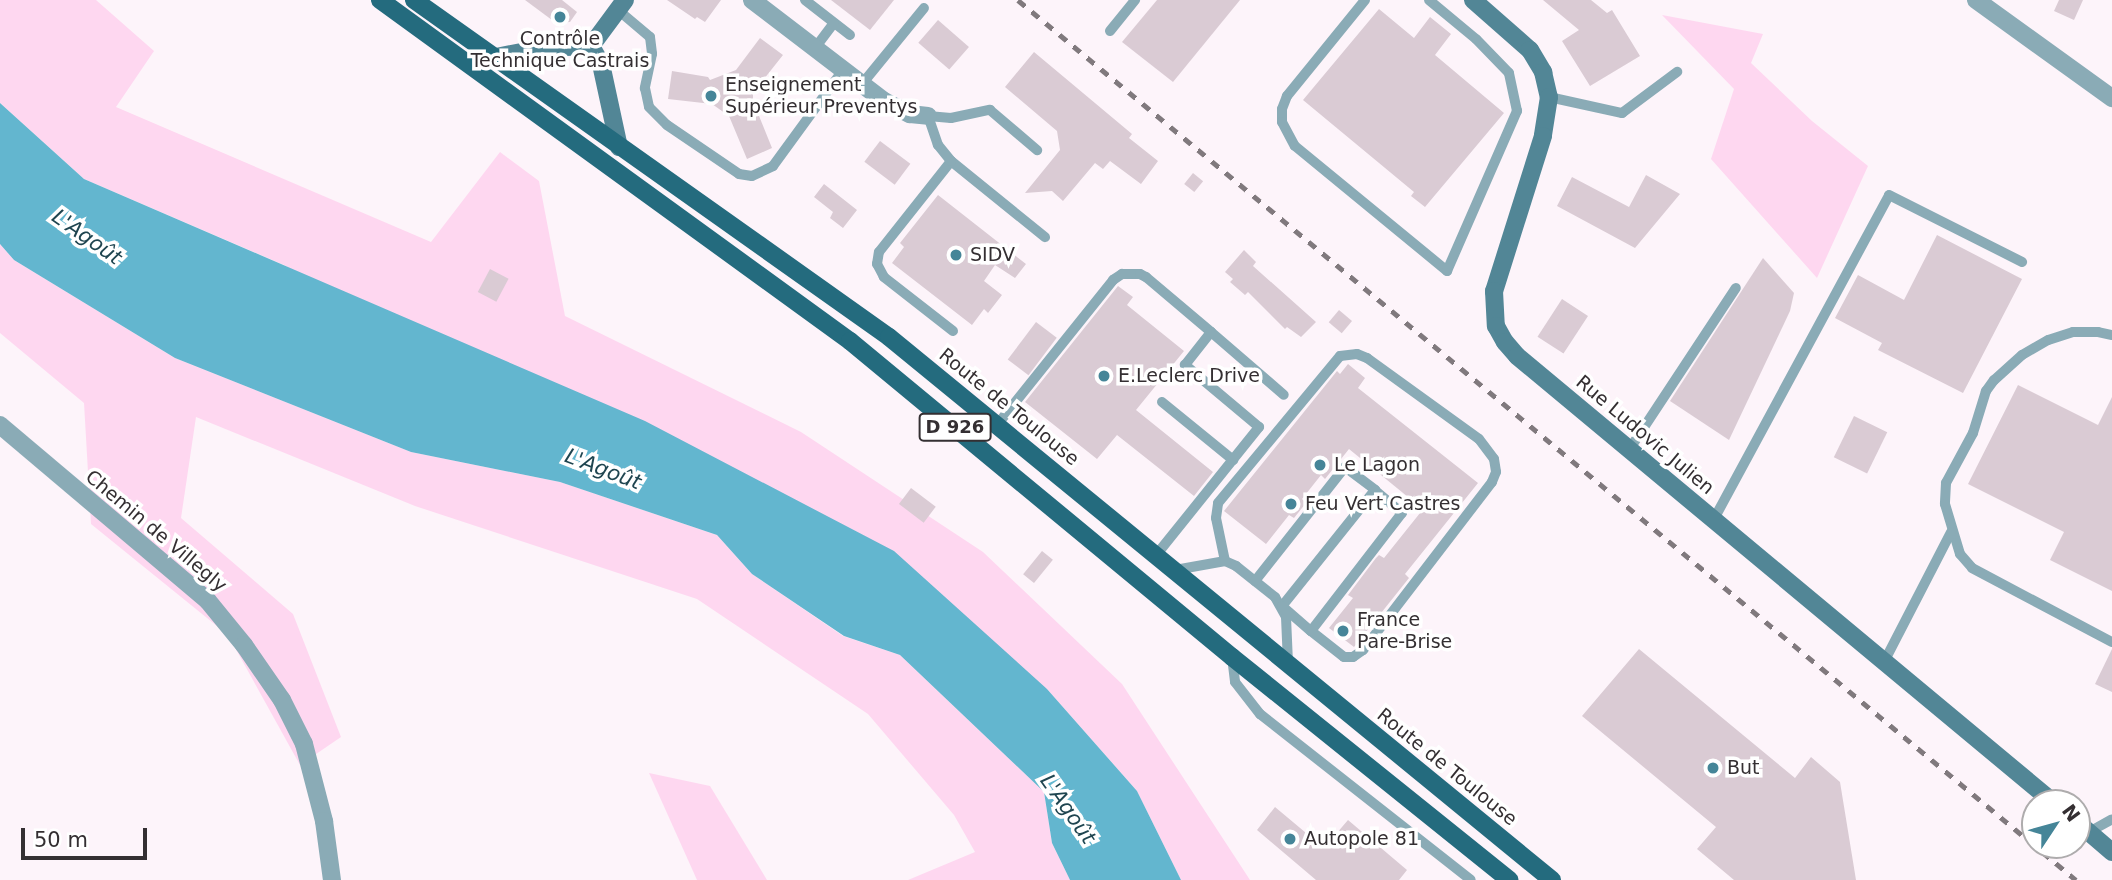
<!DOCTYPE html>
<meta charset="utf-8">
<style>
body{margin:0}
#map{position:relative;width:2112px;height:880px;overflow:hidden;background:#fdf4fa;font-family:"DejaVu Sans",sans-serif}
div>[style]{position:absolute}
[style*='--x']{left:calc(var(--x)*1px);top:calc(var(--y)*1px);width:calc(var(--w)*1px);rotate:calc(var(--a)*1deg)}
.green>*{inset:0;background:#fed7f0}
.water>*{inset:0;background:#63b6cf}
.building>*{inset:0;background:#dacbd4;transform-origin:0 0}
.service>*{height:10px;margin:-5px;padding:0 5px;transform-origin:5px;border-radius:5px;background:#8aabb6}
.minor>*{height:18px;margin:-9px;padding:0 9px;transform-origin:9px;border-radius:9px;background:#8aabb6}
.secondary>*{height:18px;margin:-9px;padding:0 9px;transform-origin:9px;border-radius:9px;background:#528696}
.primary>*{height:18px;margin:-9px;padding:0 9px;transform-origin:9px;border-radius:9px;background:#246b7e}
.rail>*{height:5px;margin-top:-2.5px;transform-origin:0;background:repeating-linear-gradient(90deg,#80797d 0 9px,transparent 0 18px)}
.dots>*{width:19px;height:19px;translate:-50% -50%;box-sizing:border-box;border:4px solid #fff;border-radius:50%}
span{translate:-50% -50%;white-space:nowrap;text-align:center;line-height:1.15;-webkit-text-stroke:7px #fff;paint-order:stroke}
.shield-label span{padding:2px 5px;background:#fff;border:2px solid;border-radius:5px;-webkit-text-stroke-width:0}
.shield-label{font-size:18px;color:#342f32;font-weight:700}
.poi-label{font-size:19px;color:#342f32}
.left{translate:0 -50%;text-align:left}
.street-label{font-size:19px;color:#342f32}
.water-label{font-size:21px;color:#1f4550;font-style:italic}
.north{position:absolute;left:2021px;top:789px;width:70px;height:70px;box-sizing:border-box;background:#fff;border:2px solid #aeacad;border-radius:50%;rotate:54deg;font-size:19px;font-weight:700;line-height:28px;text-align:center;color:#342f32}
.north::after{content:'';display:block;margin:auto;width:24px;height:32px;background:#458598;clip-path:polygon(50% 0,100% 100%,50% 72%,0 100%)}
.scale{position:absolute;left:21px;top:828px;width:126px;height:32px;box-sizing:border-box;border:4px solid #342f32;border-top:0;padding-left:9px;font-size:21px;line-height:24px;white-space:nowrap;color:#342f32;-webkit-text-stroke:5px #fff;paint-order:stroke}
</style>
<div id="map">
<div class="green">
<div style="clip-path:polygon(0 0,96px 0,154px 51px,116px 107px,431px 242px,500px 152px,539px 181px,565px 316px,801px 432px,983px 552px,1122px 684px,1250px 880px,1181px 880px,1137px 791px,1047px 689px,284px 265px,84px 179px,0 103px)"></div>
<div style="clip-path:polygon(1662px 15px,1763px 34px,1751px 63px,1812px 121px,1868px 166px,1817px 278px,1711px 159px,1734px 89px)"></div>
<div style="clip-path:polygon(0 244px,14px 260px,175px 358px,411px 452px,560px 482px,717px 535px,752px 574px,843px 636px,900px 655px,1044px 792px,1052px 843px,1070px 880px,908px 880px,975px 852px,954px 815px,868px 714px,697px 599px,415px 506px,196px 417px,181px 518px,293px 614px,341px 737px,300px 765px,228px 635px,91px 524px,84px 403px,0 333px)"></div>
<div style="clip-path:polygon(649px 773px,710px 786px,767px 880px,697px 880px)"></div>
</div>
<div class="water">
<div style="clip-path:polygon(0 103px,84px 179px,645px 421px,894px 551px,1047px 689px,1137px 791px,1181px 880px,1070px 880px,1052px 843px,1044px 792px,900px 655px,844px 636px,752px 574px,717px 535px,560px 482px,411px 452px,175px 358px,14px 260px,0 244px)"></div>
</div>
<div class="building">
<div style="clip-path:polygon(525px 0,562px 0,577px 12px,570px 22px,556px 23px)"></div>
<div style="clip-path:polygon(667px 0,721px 0,705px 22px,697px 17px,695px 19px)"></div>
<div style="clip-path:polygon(831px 0,894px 0,870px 30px)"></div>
<div style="clip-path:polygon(1157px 0,1240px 0,1173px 82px,1122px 42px)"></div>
<div style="clip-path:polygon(1543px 0,1591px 0,1607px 13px,1612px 10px,1640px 56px,1590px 86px,1562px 41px,1579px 30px)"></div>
<div style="clip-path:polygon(2059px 0,2083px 0,2074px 20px,2054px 11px)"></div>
<div style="clip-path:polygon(1379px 9px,1414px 38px,1430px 17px,1451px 34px,1435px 55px,1504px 113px,1425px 207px,1411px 196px,1414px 192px,1303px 100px)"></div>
<div style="left:938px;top:20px;width:41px;height:30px;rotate:41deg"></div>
<div style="clip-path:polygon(760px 38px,783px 55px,753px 93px,753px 101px,772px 148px,747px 159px,729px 116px,712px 104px,668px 99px,672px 71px,708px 77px,710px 80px,736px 70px)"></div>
<div style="clip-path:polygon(1034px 52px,1132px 134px,1129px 138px,1158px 161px,1141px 184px,1110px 161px,1103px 169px,1095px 163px,1063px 201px,1052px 191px,1025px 193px,1060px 150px,1057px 131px,1005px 87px)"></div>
<div style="left:880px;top:141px;width:38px;height:26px;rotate:37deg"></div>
<div style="left:1193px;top:173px;width:13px;height:14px;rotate:39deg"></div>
<div style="clip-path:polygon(1646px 175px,1680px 194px,1635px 248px,1557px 206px,1572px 177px,1629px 207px)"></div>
<div style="clip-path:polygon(824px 184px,857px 210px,843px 228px,830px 218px,833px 212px,814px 197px)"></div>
<div style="clip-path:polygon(938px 195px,1026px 264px,1015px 278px,995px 265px,984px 281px,1002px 295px,988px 313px,984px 309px,972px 325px,892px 263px,904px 247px,900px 243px)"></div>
<div style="clip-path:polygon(1937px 235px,2022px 279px,1963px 393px,1878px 350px,1882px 343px,1835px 318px,1858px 275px,1904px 300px)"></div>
<div style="clip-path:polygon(1244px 250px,1256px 262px,1253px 266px,1316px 322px,1301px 337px,1287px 327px,1285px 329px,1248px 292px,1245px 295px,1230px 282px,1233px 279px,1225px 272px)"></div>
<div style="clip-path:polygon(1763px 258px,1794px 293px,1790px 311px,1729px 440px,1670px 401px)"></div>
<div style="left:490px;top:269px;width:21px;height:26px;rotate:28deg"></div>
<div style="clip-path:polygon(1118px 286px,1133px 297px,1127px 305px,1184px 351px,1136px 410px,1213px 472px,1194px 496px,1117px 435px,1097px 459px,1025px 402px)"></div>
<div style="left:1562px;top:299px;width:31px;height:45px;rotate:33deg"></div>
<div style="left:1339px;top:310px;width:17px;height:16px;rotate:40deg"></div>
<div style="left:1036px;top:322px;width:26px;height:47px;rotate:37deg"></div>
<div style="clip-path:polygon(1348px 364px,1365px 378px,1358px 388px,1478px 483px,1405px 574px,1409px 578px,1354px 647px,1329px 628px,1353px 598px,1348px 595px,1376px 558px,1379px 555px,1384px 558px,1420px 513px,1405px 502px,1408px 497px,1349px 449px,1325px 479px,1321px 475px,1302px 499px,1306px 503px,1294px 518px,1289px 515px,1266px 544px,1224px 511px,1337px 371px,1340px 374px)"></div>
<div style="clip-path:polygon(2018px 385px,2098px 425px,2112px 397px,2112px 591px,2050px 560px,2064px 532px,1968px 484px)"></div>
<div style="left:1854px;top:416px;width:37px;height:46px;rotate:26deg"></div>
<div style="left:911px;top:488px;width:31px;height:20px;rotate:37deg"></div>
<div style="left:1042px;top:551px;width:14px;height:30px;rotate:39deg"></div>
<div style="clip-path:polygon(1639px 649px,1795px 778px,1811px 757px,1840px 782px,1856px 880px,1734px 880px,1697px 849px,1716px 827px,1582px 716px)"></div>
<div style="clip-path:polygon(2112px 649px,2112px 692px,2095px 684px)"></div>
<div style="clip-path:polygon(1275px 807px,1324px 848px,1348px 820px,1407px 870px,1399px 880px,1316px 880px,1257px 830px)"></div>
</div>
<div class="service">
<div style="--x:805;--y:0;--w:57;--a:37.9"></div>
<div style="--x:1365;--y:0;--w:124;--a:129.1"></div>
<div style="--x:1287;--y:96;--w:14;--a:111"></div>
<div style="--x:1282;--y:109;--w:13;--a:90"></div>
<div style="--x:1282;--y:122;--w:27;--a:62"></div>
<div style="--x:1295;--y:146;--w:197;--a:39.4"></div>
<div style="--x:1447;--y:271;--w:175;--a:-66.4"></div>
<div style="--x:1517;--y:111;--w:39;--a:-102"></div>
<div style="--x:1509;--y:73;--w:47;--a:-134.1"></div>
<div style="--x:1476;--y:39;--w:61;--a:-140.3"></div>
<div style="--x:618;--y:10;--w:42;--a:40.2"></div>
<div style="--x:650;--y:37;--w:17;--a:83"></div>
<div style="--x:652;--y:54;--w:35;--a:102"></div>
<div style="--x:645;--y:88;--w:19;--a:78"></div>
<div style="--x:649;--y:107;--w:25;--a:45"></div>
<div style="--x:667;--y:125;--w:87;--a:34.2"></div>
<div style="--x:739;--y:174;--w:13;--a:9"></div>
<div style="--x:752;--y:176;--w:23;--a:-25"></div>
<div style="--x:773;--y:166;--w:119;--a:-53.9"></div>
<div style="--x:1110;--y:31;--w:40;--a:-51"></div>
<div style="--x:815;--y:48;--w:31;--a:-53"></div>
<div style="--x:862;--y:84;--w:98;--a:-50.8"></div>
<div style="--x:1549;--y:97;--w:75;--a:12.4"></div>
<div style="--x:1622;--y:113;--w:69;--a:-36.7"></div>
<div style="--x:951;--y:161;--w:121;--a:39"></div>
<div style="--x:953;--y:331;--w:88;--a:-142"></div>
<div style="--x:884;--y:277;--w:15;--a:-118"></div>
<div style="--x:877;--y:264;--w:12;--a:-81"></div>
<div style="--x:879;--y:252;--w:116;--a:-51.6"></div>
<div style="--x:951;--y:161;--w:21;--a:-129"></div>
<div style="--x:938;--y:145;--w:31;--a:-109"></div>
<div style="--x:928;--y:116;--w:23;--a:5"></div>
<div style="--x:951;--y:118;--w:40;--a:-12"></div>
<div style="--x:990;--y:110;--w:62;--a:40.4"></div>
<div style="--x:2112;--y:335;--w:14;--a:-168"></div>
<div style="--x:2098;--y:332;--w:25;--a:180"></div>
<div style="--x:2073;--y:332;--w:26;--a:162"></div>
<div style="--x:2048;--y:340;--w:30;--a:150"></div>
<div style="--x:2022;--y:355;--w:38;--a:138"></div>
<div style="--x:1994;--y:380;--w:14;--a:126"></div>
<div style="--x:1986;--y:391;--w:44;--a:107.2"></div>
<div style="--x:1973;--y:433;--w:57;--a:118.4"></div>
<div style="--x:1946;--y:483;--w:21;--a:93"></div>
<div style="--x:1945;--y:504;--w:52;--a:73.3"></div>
<div style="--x:1960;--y:554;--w:18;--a:49"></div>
<div style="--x:1972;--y:568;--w:158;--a:27.9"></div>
<div style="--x:1162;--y:402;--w:92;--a:39.2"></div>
<div style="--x:997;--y:425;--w:186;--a:-51.3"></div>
<div style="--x:1113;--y:280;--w:11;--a:-34"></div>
<div style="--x:1122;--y:274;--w:18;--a:0"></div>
<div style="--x:1140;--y:274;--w:7;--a:27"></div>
<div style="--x:1146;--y:277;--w:85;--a:40.2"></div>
<div style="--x:1629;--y:450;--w:194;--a:-56.6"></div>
<div style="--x:1714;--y:519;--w:368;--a:-61.6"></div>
<div style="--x:1889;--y:195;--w:149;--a:26.7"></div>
<div style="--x:1157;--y:554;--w:163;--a:-51.2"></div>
<div style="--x:1259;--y:427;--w:97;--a:-140"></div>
<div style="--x:1185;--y:365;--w:42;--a:-51.8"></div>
<div style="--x:1211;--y:332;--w:96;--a:40.8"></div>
<div style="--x:1225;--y:561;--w:44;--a:-101.8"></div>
<div style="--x:1216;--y:518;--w:15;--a:-82"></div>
<div style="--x:1218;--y:503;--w:191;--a:-50.3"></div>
<div style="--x:1340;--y:356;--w:17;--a:-7"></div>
<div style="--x:1357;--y:354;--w:11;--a:22"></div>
<div style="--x:1367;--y:358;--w:138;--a:35.9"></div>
<div style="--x:1479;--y:439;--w:25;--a:53"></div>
<div style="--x:1494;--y:459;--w:13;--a:81"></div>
<div style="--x:1496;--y:472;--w:11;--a:112"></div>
<div style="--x:1492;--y:482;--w:212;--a:127.5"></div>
<div style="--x:1363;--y:650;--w:12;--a:145"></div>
<div style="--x:1353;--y:657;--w:9;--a:180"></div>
<div style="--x:1344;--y:657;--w:42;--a:-141.8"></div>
<div style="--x:1175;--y:570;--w:51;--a:-10.2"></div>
<div style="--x:1225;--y:561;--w:12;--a:24"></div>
<div style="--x:1236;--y:566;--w:50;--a:38.5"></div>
<div style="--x:1275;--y:597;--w:23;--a:61"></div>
<div style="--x:1286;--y:617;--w:45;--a:87.5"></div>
<div style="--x:1255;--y:581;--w:145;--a:-51.7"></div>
<div style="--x:1345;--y:467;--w:38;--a:37"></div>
<div style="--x:1375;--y:490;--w:149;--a:128.7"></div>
<div style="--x:1282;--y:606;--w:38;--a:41"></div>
<div style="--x:1311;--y:631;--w:149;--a:-52.4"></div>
<div style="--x:1402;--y:513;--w:35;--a:-140"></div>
<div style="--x:1232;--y:657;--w:25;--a:83"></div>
<div style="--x:1235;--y:682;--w:41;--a:52"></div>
<div style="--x:1260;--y:714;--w:268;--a:38.2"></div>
<div style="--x:1884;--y:662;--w:146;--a:-62.7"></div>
<div style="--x:2089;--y:832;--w:26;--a:-29"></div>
</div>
<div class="minor">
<div style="--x:752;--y:0;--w:166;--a:37.4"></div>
<div style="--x:884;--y:101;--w:29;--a:27"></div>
<div style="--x:910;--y:114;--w:18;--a:6"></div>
<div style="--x:1976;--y:0;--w:168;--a:35.8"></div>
<div style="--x:0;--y:425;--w:272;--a:40.2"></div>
<div style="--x:208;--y:601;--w:57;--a:50.7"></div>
<div style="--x:244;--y:645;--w:67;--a:55.4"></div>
<div style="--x:282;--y:700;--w:49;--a:63.4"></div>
<div style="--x:304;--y:744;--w:80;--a:75.4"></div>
<div style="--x:324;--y:821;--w:60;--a:82.3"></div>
</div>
<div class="secondary">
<div style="--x:1473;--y:0;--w:76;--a:41.3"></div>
<div style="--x:1530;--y:50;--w:26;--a:59"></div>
<div style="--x:1543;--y:72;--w:26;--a:77"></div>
<div style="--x:1549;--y:97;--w:39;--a:99"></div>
<div style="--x:1543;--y:136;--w:163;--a:107.5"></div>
<div style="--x:1494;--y:291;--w:35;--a:87"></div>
<div style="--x:1496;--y:326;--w:18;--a:61"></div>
<div style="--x:1505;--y:342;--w:18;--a:49"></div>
<div style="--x:1517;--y:356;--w:699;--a:39.77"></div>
<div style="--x:591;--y:46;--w:21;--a:61"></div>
<div style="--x:601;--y:64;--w:85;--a:77.8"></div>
<div style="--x:591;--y:46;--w:57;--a:-53.5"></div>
<div style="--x:491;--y:58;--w:52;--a:-11.1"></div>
<div style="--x:542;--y:48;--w:49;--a:-2.3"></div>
<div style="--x:2077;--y:822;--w:46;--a:40.6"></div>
</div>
<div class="primary">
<div style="--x:380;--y:0;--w:581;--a:35.96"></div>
<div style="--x:850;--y:341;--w:496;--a:39.6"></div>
<div style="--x:1232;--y:657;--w:356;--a:38.8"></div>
<div style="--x:414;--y:0;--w:582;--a:35.35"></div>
<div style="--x:889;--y:337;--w:857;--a:39.32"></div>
</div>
<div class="rail">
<div style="--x:1018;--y:0;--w:1376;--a:39.75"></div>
</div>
<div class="dots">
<div style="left:560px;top:17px;background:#458598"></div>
<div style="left:711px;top:96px;background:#458598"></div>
<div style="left:956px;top:255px;background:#458598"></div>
<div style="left:1104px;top:376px;background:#458598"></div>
<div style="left:1320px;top:465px;background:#458598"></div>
<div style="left:1291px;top:504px;background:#458598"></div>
<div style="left:1343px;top:631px;background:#458598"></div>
<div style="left:1713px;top:768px;background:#458598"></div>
<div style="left:1290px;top:839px;background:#458598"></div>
</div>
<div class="shield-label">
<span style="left:955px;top:427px">D 926</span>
</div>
<div class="poi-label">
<span style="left:560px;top:50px">Contrôle<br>Technique Castrais</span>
<span class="left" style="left:725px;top:96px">Enseignement<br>Supérieur Preventys</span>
<span class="left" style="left:970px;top:255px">SIDV</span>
<span class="left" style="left:1118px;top:376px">E.Leclerc Drive</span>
<span class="left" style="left:1334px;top:465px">Le Lagon</span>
<span class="left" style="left:1305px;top:504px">Feu Vert Castres</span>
<span class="left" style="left:1357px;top:631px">France<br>Pare-Brise</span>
<span class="left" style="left:1727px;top:768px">But</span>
<span class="left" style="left:1304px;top:839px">Autopole 81</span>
</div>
<div class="street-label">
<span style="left:1009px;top:407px;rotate:39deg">Route de Toulouse</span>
<span style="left:1645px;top:435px;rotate:40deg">Rue Ludovic Julien</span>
<span style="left:156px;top:531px;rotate:40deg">Chemin de Villegly</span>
<span style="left:1447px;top:767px;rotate:39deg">Route de Toulouse</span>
</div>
<div class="water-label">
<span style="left:87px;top:237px;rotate:35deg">L'Agoût</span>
<span style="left:603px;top:469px;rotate:21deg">L'Agoût</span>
<span style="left:1068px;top:809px;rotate:55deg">L'Agoût</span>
</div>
<div class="north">N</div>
<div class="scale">50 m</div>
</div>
